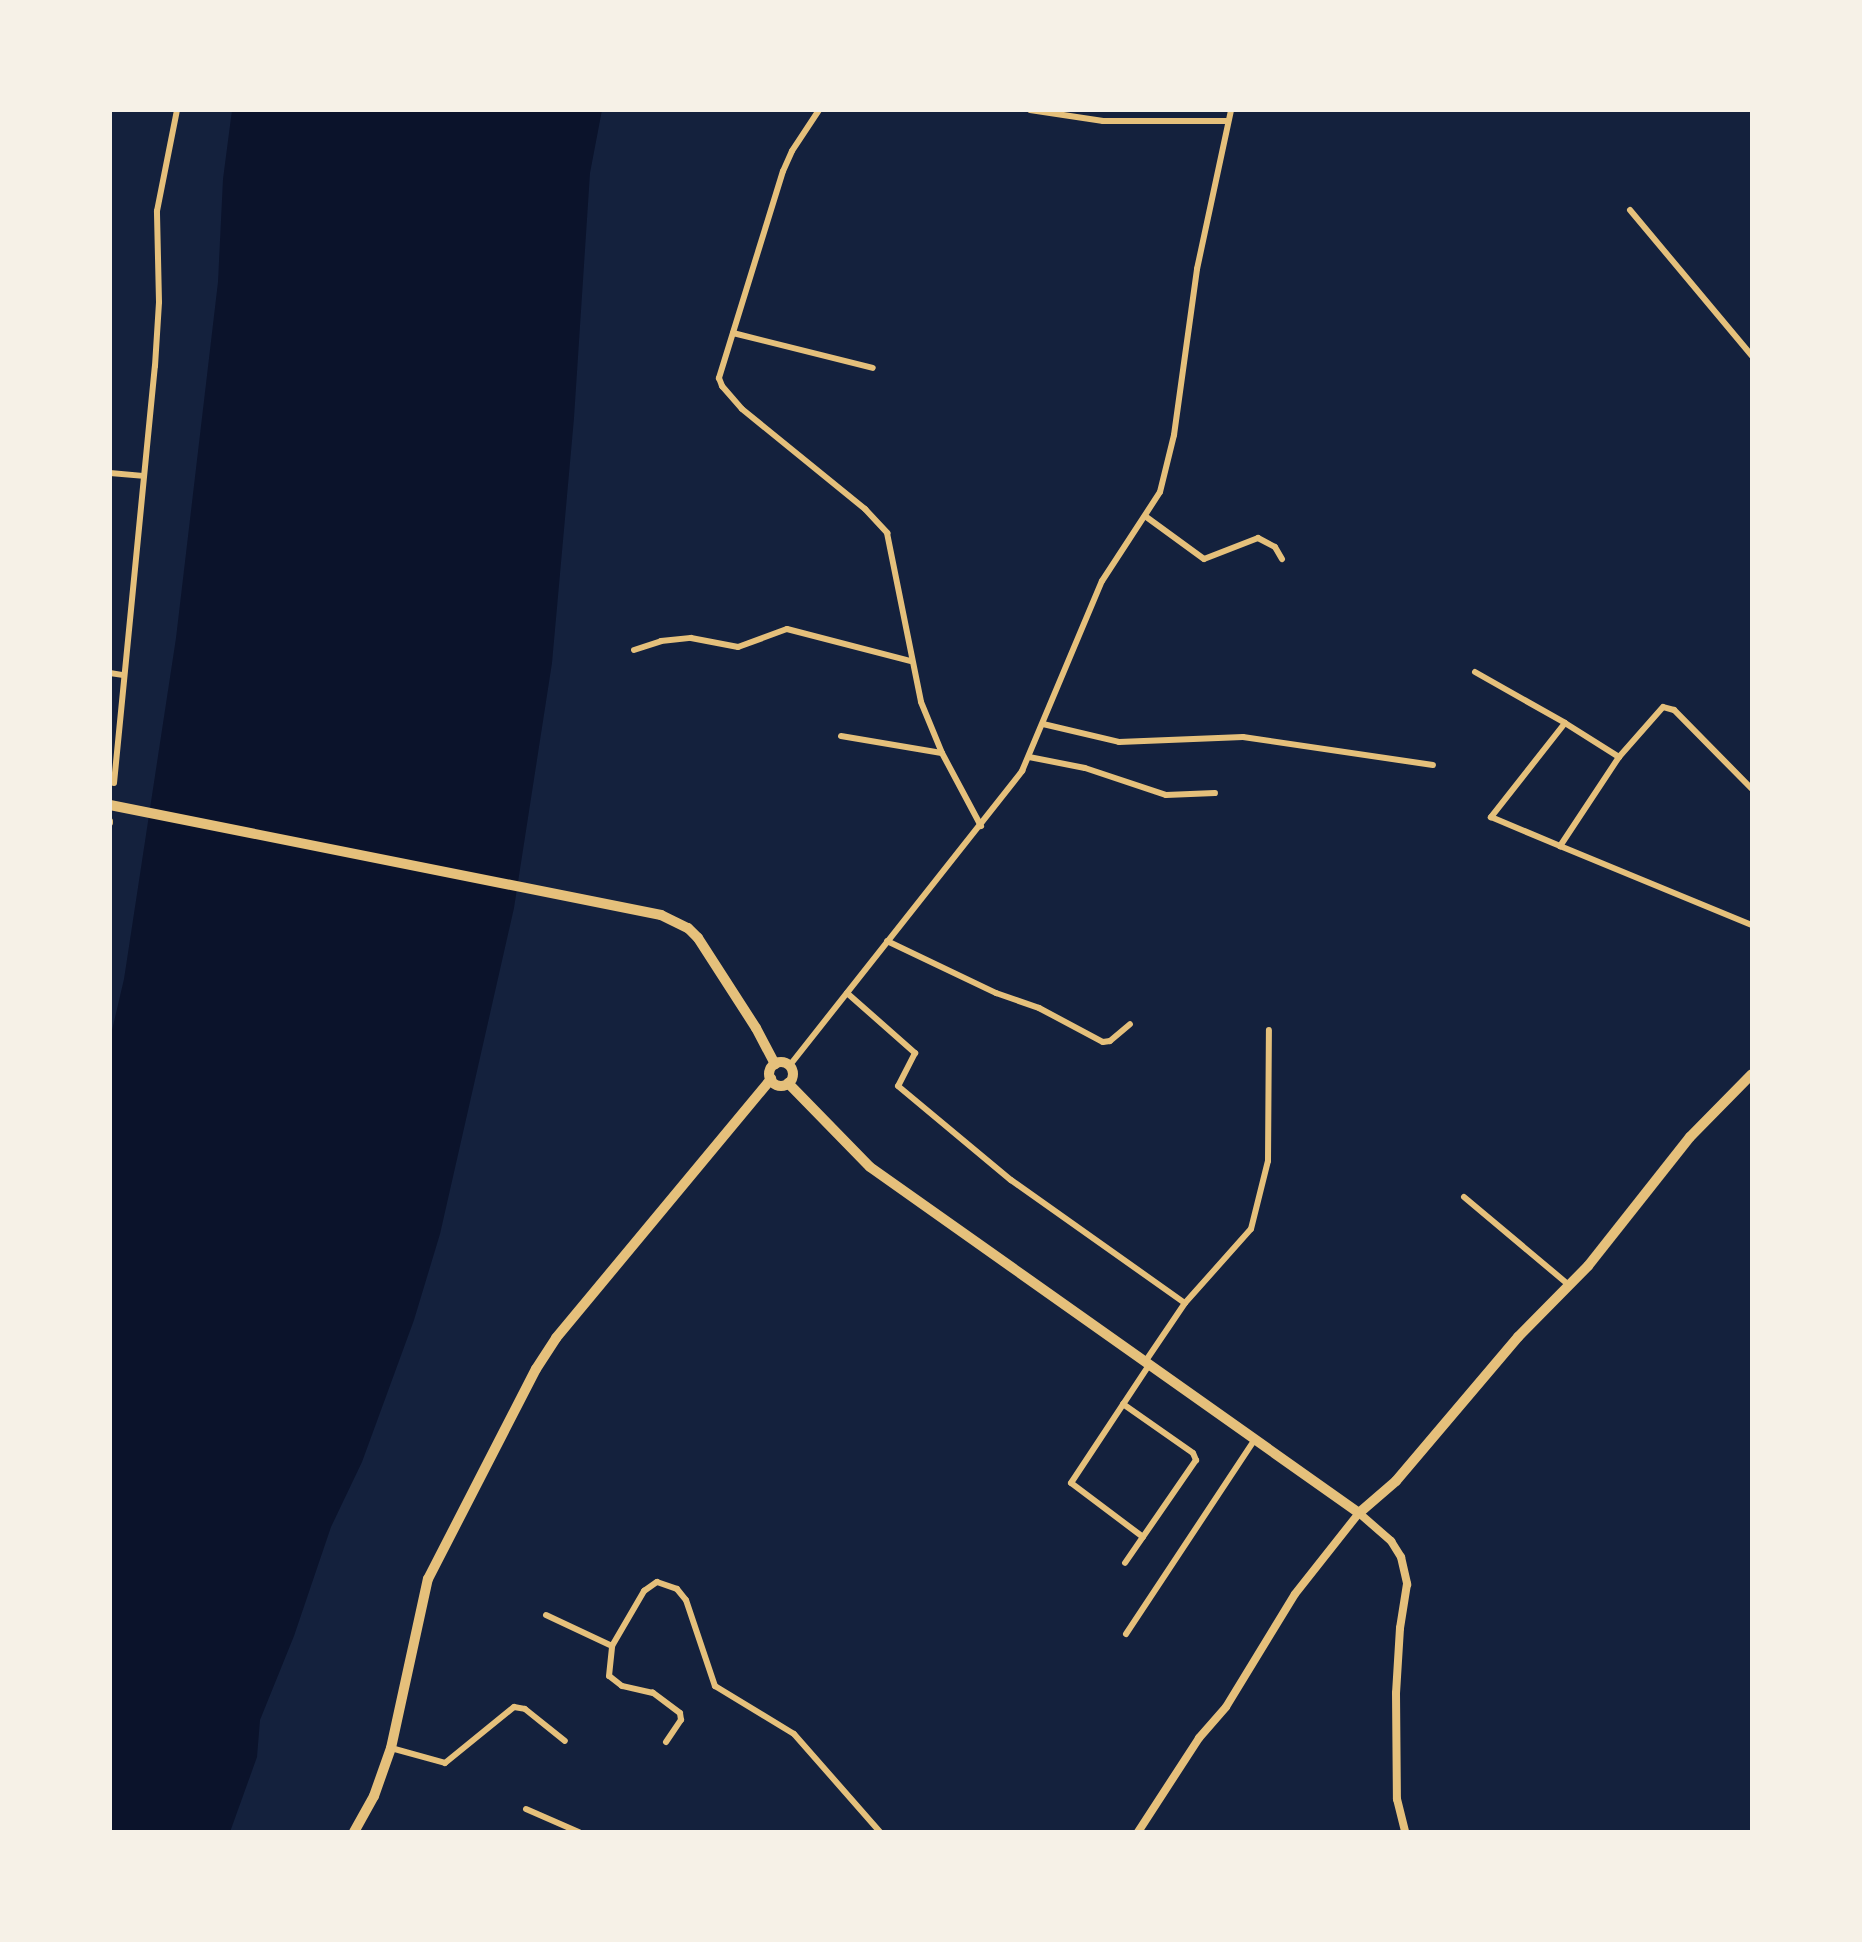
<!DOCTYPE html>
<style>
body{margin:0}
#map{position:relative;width:1862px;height:1942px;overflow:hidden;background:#14213d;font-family:Cabin,sans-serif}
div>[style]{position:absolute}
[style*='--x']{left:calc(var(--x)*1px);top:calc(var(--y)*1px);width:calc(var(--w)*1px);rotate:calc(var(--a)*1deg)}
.water>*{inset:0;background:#0b132b}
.minor>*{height:6px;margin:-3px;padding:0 3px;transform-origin:3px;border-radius:3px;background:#e5c07b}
.tertiary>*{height:8px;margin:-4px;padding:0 4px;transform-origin:4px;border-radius:4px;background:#e5c07b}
.primary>*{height:10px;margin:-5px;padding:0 5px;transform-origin:5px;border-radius:5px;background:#e5c07b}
.primary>.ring{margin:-5px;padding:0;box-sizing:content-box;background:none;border:10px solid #e5c07b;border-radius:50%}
span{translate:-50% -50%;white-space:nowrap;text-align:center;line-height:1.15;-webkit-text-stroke:7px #f6f1e7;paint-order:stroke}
.frame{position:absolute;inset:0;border:112px solid #f6f1e7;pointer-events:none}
</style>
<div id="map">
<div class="water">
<div style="clip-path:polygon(232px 110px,602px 110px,590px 173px,574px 418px,552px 663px,514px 908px,440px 1234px,414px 1320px,362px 1462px,331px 1527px,294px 1636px,260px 1720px,257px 1757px,230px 1832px,110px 1832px,110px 1039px,124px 979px,176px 638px,218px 282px,223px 179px)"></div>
</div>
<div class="minor">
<div style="--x:819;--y:110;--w:49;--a:123.4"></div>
<div style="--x:792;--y:151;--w:22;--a:114"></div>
<div style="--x:783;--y:171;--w:217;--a:107.2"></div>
<div style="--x:719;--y:378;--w:9;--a:69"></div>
<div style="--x:722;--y:386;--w:30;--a:49"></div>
<div style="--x:742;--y:409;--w:159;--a:39.1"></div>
<div style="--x:865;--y:509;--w:33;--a:47"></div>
<div style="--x:887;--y:533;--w:172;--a:78.6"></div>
<div style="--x:921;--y:702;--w:55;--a:67.6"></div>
<div style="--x:942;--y:753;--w:83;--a:61.9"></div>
<div style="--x:1030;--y:110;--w:74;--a:8.6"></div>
<div style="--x:1103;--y:121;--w:125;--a:0"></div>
<div style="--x:1630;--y:210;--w:190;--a:50.1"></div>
<div style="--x:733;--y:333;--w:144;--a:14"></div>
<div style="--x:110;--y:473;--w:33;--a:5"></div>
<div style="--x:1145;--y:516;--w:73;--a:36.1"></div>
<div style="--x:1204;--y:559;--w:58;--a:-21.3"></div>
<div style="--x:1258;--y:538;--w:19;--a:28"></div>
<div style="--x:1275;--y:547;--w:14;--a:60"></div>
<div style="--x:634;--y:650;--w:28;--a:-18"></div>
<div style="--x:661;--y:641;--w:30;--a:-6"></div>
<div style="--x:691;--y:638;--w:48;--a:10.8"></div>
<div style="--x:738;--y:647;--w:52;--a:-20.2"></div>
<div style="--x:787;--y:629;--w:128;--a:14.5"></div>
<div style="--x:1475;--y:672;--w:103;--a:29.5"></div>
<div style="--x:1565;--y:723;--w:120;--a:128.2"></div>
<div style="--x:1491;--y:817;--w:75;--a:22.8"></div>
<div style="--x:110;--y:673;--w:12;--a:9"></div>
<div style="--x:1565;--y:723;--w:64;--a:32.2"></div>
<div style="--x:1043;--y:724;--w:78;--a:13.3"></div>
<div style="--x:1119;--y:742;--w:124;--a:-2.3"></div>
<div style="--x:1243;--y:737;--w:192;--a:8.4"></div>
<div style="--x:841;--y:736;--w:102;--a:9.6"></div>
<div style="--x:1029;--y:757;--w:57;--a:11.1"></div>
<div style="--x:1085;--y:768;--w:85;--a:18.4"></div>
<div style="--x:1166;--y:795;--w:49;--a:-2.3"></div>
<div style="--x:114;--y:783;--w:419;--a:-84.4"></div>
<div style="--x:155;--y:366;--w:64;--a:-86.4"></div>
<div style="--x:159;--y:302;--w:91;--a:-91.3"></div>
<div style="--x:157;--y:211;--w:103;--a:-78.8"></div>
<div style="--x:1752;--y:789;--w:111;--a:-134.6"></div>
<div style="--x:1674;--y:710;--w:11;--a:-165"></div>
<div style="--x:1663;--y:707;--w:67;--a:131.3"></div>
<div style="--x:1619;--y:757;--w:107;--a:123.5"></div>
<div style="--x:1560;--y:846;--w:208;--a:22.4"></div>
<div style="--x:110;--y:823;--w:2;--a:-90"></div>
<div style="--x:887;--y:941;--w:121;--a:25.5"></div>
<div style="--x:996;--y:993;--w:46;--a:19.2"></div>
<div style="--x:1039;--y:1008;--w:72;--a:28"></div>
<div style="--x:1103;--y:1042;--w:7;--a:-8"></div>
<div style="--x:1110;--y:1041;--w:26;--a:-40"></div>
<div style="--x:847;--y:993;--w:91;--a:41.4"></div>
<div style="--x:915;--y:1053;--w:37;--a:117"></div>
<div style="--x:898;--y:1086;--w:147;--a:39.8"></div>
<div style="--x:1011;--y:1180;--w:213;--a:35.3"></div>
<div style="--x:790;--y:1065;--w:375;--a:-51.7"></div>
<div style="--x:1022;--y:771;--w:206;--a:-67.2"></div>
<div style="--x:1102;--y:581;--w:106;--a:-56.9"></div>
<div style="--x:1160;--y:492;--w:59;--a:-76.2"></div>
<div style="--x:1174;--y:435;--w:168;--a:-82.1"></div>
<div style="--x:1197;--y:269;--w:163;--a:-77.9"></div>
<div style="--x:1464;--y:1197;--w:138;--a:40"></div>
<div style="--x:1145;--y:1362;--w:71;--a:-55.9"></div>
<div style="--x:1185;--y:1303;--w:99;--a:-48.3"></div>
<div style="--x:1251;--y:1229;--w:70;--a:-76"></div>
<div style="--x:1268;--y:1161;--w:131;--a:-89.6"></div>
<div style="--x:1123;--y:1404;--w:85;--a:35"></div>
<div style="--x:1193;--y:1453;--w:8;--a:67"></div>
<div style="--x:1196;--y:1460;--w:125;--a:124.6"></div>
<div style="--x:1143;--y:1537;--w:90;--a:-143.1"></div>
<div style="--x:1071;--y:1483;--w:141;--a:-56.5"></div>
<div style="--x:546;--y:1615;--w:73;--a:25.2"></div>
<div style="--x:1126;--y:1634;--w:234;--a:-56.5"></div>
<div style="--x:666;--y:1742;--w:27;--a:-56"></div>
<div style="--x:681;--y:1720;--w:7;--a:-98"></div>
<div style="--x:680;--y:1713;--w:34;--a:-143"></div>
<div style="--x:653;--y:1693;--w:32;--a:-167"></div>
<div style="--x:622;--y:1686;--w:16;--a:-142"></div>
<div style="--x:609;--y:1676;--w:30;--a:-84"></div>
<div style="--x:612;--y:1646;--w:64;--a:-59.8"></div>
<div style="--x:644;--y:1591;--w:16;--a:-35"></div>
<div style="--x:657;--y:1582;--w:21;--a:19"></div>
<div style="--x:677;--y:1589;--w:14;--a:51"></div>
<div style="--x:686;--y:1600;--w:91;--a:71.4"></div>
<div style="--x:715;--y:1686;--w:92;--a:31.3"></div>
<div style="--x:794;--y:1734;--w:130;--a:48.7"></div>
<div style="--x:391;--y:1748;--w:56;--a:15.5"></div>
<div style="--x:445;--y:1763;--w:89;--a:-39.1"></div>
<div style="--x:514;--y:1707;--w:11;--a:10"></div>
<div style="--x:525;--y:1709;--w:51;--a:38.7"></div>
<div style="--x:526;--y:1809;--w:58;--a:23.5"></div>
</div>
<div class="tertiary">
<div style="--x:1138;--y:1832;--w:112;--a:-57"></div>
<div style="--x:1199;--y:1738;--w:41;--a:-48.9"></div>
<div style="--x:1226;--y:1707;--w:132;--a:-58.6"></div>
<div style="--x:1295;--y:1594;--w:103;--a:-51.7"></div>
<div style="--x:1359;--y:1513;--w:43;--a:41.2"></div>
<div style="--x:1391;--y:1541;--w:19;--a:58"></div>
<div style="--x:1401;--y:1557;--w:28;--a:77"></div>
<div style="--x:1407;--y:1584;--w:45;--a:99"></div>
<div style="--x:1400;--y:1628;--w:65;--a:93.5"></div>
<div style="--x:1396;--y:1693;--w:106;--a:89.5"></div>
<div style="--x:1397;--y:1799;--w:34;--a:76"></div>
</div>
<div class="primary">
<div style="--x:110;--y:805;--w:562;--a:11.29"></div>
<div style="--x:661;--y:915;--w:30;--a:26"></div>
<div style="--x:688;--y:928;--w:14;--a:45"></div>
<div style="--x:698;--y:938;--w:107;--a:57.2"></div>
<div style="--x:756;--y:1028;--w:41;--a:62.2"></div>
<div class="ring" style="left:769px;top:1062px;width:14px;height:14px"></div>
<div style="--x:788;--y:1083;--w:117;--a:45.7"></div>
<div style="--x:870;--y:1167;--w:599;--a:35.28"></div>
<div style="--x:1359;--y:1513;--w:49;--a:-40.9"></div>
<div style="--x:1396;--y:1481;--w:189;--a:-49.7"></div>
<div style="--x:1518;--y:1337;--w:100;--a:-45.4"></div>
<div style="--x:1588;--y:1266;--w:164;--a:-51.7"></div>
<div style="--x:1690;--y:1137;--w:88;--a:-45.5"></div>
<div style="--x:354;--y:1832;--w:41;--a:-60.9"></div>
<div style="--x:374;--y:1796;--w:51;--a:-70.5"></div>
<div style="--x:391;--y:1748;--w:173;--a:-77.7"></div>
<div style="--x:428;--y:1579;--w:236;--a:-62.8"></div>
<div style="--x:536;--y:1369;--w:37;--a:-57"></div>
<div style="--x:556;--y:1338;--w:337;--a:-50.3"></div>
</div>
<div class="frame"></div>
</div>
